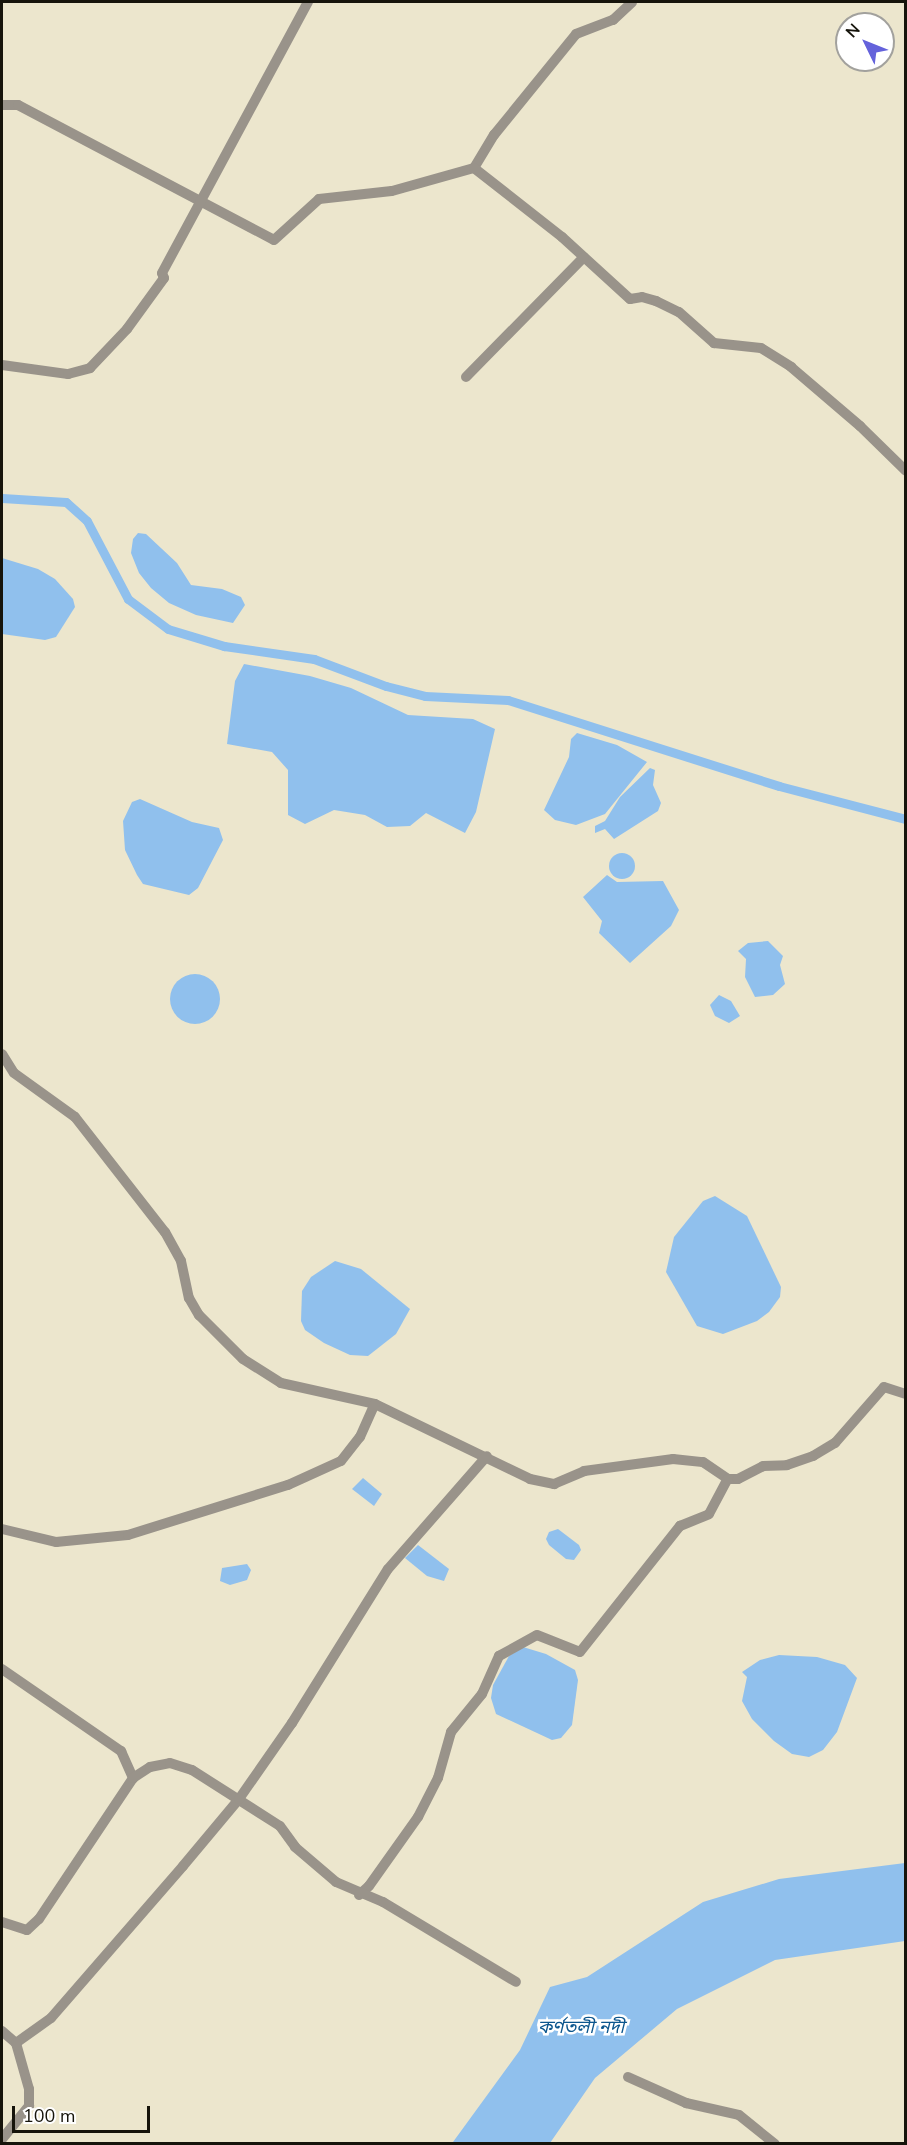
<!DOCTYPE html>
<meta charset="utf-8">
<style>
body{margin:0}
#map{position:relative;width:907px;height:2145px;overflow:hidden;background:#ece6cd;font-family:"Nunito Sans","Noto Sans Bengali",sans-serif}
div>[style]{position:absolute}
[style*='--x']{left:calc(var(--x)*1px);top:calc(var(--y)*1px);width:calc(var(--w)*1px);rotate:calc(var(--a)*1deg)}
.water>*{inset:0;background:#90c0ed}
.round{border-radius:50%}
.canal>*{height:9px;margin:-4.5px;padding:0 4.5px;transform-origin:4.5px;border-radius:4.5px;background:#90c0ed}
.minor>*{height:10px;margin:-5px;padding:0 5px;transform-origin:5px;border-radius:5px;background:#99938a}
span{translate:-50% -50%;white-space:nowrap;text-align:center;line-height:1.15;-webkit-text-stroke:5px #fff;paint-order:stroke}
.water-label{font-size:18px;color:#0c568d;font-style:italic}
.frame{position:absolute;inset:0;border:3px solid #16140b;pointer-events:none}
.north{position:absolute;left:835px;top:12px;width:60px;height:60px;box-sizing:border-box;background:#fff;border:2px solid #a2a19d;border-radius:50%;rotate:313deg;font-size:16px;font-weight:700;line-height:24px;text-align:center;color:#16140b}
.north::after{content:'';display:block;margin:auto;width:21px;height:27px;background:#6462db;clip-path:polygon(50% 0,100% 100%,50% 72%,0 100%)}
.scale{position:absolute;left:12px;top:2106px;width:138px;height:27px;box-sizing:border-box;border:3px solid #16140b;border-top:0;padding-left:8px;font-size:18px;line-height:21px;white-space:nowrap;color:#16140b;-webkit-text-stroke:4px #fff;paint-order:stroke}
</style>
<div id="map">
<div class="water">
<div style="clip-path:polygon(138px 533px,146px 534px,177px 563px,191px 585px,222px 589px,241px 597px,245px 605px,233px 623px,196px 615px,169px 603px,151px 588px,139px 573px,131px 553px,133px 539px)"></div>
<div style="clip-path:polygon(2px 558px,38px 569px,55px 579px,73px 599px,75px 607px,56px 637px,45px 640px,2px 634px)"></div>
<div style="clip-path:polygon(244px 664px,310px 676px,351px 688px,408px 715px,473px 719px,495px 729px,476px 812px,465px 833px,426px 813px,410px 826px,387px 827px,365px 815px,334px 810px,305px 824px,288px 815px,288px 770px,272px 752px,227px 744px,235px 681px)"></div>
<div style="clip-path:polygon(577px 733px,617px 745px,647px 762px,605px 814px,576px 825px,555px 820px,544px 810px,569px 757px,571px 739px)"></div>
<div style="clip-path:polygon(650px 768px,655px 770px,653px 785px,661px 803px,658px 811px,614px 839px,605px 829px,595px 833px,595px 826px,605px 821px,620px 797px)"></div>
<div style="clip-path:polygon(140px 799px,192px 822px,219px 828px,223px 840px,198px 888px,189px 895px,143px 884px,137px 875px,125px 850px,123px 821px,132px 802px)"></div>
<div class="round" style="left:609px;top:853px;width:26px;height:26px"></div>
<div style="clip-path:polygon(607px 875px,617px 882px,663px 881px,679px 910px,671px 926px,630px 963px,599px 933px,602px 921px,583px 897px)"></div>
<div style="clip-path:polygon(768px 941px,783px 956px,780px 965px,785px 984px,773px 995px,755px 997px,745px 977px,746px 959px,738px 951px,748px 943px)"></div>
<div class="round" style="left:170px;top:974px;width:50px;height:50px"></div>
<div style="clip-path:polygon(719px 995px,731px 1001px,740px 1016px,729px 1023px,715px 1016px,710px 1005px)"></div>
<div style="clip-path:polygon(715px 1196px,747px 1216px,781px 1287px,780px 1297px,769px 1312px,757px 1321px,723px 1334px,697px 1326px,666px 1272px,674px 1237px,703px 1201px)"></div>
<div style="clip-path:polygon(335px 1261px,361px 1269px,410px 1309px,396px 1334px,368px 1356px,350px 1355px,324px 1343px,305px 1330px,301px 1321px,302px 1291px,311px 1277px)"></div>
<div style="clip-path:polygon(363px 1478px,382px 1494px,374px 1506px,352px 1489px)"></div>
<div style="clip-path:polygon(558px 1529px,579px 1545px,581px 1550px,574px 1560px,566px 1559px,549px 1545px,546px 1539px,549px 1532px)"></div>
<div style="clip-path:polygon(418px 1545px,449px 1569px,444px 1581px,427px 1576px,405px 1558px)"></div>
<div style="clip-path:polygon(247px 1564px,251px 1570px,247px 1580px,230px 1585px,220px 1581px,222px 1568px)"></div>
<div style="clip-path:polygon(523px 1647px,546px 1654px,575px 1670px,578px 1680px,572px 1725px,561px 1738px,552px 1740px,496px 1714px,491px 1698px,493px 1685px,509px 1656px)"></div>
<div style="clip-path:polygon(779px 1655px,817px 1657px,845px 1665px,857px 1678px,837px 1732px,823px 1750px,809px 1757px,792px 1754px,774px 1741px,752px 1719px,742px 1701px,747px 1677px,742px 1672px,760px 1660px)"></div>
<div style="clip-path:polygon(905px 1863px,905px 1941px,775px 1960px,677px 2009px,595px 2078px,550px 2143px,431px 2143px,453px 2142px,520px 2050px,550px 1987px,587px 1977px,703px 1902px,779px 1879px)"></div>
</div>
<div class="canal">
<div style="--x:2;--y:498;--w:64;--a:3.6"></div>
<div style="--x:66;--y:502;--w:28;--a:42"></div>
<div style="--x:87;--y:521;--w:88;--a:62.3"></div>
<div style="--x:128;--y:599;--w:50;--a:36.9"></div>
<div style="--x:168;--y:629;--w:59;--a:16.9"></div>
<div style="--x:224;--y:646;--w:91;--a:8.2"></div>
<div style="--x:314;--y:659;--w:77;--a:20.6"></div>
<div style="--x:386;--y:686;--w:40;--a:14.4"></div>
<div style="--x:425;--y:696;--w:83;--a:2.8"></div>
<div style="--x:508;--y:700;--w:284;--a:17.6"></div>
<div style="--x:779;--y:786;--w:131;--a:14.6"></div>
</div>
<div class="minor">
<div style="--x:2;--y:105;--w:16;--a:0"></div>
<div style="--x:18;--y:105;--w:289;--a:27.8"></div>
<div style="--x:274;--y:240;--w:61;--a:-42.3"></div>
<div style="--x:319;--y:199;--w:73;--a:-6.3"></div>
<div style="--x:392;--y:191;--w:85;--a:-15.7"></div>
<div style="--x:474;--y:168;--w:39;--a:-59"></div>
<div style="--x:494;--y:135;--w:130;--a:-50.9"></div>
<div style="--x:576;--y:34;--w:40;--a:-21"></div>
<div style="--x:613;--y:20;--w:26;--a:-43"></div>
<div style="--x:474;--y:168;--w:112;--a:38.1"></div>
<div style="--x:562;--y:237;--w:92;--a:42.4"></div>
<div style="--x:630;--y:299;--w:12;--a:-9"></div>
<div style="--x:642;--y:297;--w:15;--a:16"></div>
<div style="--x:656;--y:301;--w:25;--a:26"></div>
<div style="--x:679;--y:312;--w:47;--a:41.5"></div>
<div style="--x:714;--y:343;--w:47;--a:6.1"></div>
<div style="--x:761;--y:348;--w:36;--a:32"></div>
<div style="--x:791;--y:367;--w:91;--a:40.5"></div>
<div style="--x:860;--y:426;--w:64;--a:44.4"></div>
<div style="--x:2;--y:365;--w:67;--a:7.8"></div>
<div style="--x:68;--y:374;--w:23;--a:-15"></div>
<div style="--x:90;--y:368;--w:54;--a:-46.5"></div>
<div style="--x:127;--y:329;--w:63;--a:-54"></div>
<div style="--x:164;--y:278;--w:5;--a:-112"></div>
<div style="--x:162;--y:273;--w:308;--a:-61.7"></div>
<div style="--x:466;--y:377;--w:168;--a:-45.5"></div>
<div style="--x:2;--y:1054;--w:22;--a:58"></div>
<div style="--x:14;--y:1073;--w:75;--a:35.8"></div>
<div style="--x:75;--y:1117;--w:146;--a:52"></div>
<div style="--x:165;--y:1232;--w:33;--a:61"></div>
<div style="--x:181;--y:1261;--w:38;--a:78"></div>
<div style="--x:189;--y:1298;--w:20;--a:60"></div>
<div style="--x:199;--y:1315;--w:62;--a:45"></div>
<div style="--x:243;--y:1359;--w:45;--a:32.3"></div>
<div style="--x:281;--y:1383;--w:96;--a:12.6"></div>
<div style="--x:375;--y:1404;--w:172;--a:25.8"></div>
<div style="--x:530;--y:1479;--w:25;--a:12"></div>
<div style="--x:554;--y:1484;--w:33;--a:-23"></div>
<div style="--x:584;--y:1471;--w:90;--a:-7.7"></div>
<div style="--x:673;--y:1459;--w:30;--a:6"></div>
<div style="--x:703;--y:1462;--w:30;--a:34"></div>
<div style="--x:728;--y:1479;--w:10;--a:0"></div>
<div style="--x:738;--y:1479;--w:28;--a:-27"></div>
<div style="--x:763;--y:1466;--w:24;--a:-2"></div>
<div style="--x:787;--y:1465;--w:28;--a:-19"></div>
<div style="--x:813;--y:1456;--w:26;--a:-31"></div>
<div style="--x:835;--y:1443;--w:74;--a:-48.8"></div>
<div style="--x:884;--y:1387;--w:23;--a:18"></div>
<div style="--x:2;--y:1529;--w:56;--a:13.5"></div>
<div style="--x:56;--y:1542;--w:72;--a:-5.6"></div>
<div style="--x:128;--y:1535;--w:168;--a:-17.4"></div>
<div style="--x:288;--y:1485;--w:58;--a:-24.4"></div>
<div style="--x:341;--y:1461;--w:31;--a:-52"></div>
<div style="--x:360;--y:1437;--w:36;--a:-66"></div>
<div style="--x:2;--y:1669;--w:145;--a:34.6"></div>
<div style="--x:121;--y:1751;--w:30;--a:66"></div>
<div style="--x:359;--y:1895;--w:13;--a:-42"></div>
<div style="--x:369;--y:1886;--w:85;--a:-54.6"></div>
<div style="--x:418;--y:1817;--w:44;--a:-62.9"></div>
<div style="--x:438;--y:1778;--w:48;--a:-74.2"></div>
<div style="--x:451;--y:1732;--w:49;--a:-50.8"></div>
<div style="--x:482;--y:1694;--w:42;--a:-65.9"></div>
<div style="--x:499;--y:1656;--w:43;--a:-28.9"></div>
<div style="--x:537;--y:1635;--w:46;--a:21.6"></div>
<div style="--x:580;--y:1652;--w:161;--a:-51.6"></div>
<div style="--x:680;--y:1526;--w:31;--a:-22"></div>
<div style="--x:709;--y:1514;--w:40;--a:-62"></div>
<div style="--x:2;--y:1922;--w:26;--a:18"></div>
<div style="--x:27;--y:1930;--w:16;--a:-43"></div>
<div style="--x:39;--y:1919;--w:169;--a:-56.3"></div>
<div style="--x:133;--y:1778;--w:20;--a:-33"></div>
<div style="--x:150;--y:1767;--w:20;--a:-11"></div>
<div style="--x:170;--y:1763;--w:23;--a:18"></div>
<div style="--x:192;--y:1770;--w:104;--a:32.5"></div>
<div style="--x:280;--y:1826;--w:26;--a:54"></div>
<div style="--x:295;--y:1847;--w:54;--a:40.5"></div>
<div style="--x:336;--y:1882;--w:51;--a:23.1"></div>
<div style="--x:383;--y:1902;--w:155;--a:31"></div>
<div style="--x:2;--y:2031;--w:18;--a:41"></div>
<div style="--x:16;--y:2043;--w:43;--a:-35.5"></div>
<div style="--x:51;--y:2018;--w:201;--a:-49"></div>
<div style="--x:183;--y:1866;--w:87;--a:-50.1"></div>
<div style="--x:239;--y:1799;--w:93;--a:-55.1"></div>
<div style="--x:292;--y:1723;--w:181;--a:-58.1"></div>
<div style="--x:388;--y:1569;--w:150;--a:-48.8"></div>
<div style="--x:628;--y:2077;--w:64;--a:24.1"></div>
<div style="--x:686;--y:2103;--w:54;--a:12.8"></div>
<div style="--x:739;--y:2115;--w:46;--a:38.9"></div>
<div style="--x:2;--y:2139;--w:43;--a:-50.7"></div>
<div style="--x:29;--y:2106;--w:17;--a:-90"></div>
<div style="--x:29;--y:2089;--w:48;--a:-105.8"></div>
</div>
<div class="water-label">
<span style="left:581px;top:2027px">কর্ণতলী নদী</span>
</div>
<div class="frame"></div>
<div class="north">N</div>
<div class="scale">100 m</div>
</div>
